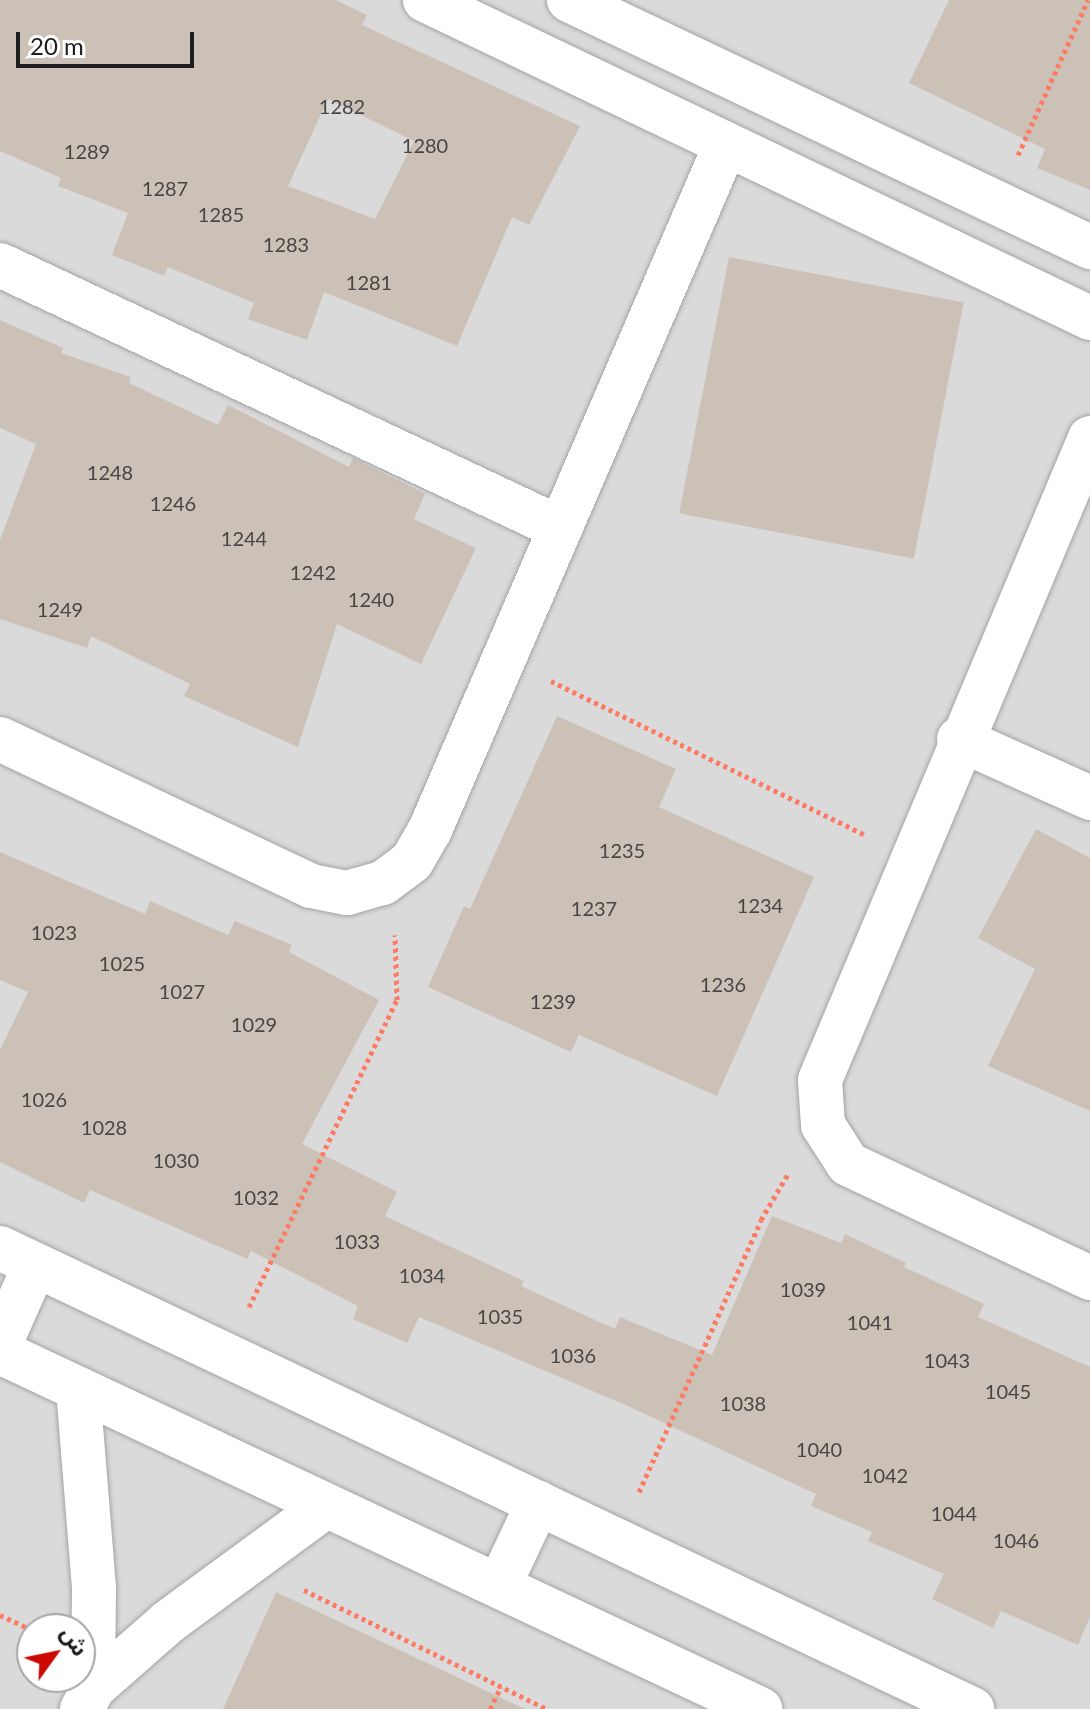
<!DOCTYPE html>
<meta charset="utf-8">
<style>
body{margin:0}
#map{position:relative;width:1090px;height:1709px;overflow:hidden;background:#efebe1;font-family:Lato,"Noto Sans Arabic",sans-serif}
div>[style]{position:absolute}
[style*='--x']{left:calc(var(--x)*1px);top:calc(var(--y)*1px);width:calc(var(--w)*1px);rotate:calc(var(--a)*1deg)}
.residential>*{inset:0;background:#dbdada}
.building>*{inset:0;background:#cbc1b7;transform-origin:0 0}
.path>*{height:5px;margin-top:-2.5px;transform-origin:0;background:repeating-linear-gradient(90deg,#ff7a63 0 4px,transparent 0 8px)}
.roads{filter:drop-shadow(0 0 2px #a4a4a4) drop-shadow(0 0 2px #a4a4a4)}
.minor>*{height:44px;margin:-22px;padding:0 22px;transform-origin:22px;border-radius:22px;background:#fff}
span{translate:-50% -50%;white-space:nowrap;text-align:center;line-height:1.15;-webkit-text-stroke:6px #fff;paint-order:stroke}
.number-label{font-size:20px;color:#484644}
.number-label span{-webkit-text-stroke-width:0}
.north{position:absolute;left:16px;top:1613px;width:80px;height:80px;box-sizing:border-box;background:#fff;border:2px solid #a5a5a5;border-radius:50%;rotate:57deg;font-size:22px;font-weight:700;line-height:32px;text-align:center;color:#1d1d1d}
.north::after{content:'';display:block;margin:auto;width:28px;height:36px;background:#ca0900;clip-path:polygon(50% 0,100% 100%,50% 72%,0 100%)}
.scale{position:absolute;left:16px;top:32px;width:178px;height:36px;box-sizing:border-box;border:4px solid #1d1d1d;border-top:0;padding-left:10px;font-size:24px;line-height:28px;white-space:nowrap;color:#1d1d1d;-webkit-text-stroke:6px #fff;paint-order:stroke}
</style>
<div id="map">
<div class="residential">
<div style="clip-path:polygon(evenodd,0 0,1090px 0,1090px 1709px,0 1709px,0 0,32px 1629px,80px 1629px,80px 1677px,32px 1677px,32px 1629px)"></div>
</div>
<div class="building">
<div style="clip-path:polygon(evenodd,0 0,336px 0,367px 15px,362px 25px,580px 126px,529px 225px,512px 217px,457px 346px,324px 292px,307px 340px,248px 319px,254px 303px,168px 267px,164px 276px,112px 255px,128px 213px,58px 186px,61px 178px,0 151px,0 0,328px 99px,414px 141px,375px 219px,288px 186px,328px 99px)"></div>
<div style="clip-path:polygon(949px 0,1090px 0,1090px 190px,1037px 168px,1045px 149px,909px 83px)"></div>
<div style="left:729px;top:257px;width:239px;height:261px;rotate:11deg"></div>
<div style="clip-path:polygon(0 320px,63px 348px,61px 353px,131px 377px,129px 383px,218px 425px,228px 405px,349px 467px,353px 458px,425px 494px,414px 519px,476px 548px,421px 664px,337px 624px,298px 747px,184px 696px,190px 684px,91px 636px,87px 648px,0 619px,0 540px,36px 444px,0 428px)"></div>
<div style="clip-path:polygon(557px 716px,676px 769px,659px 807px,814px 877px,717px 1096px,579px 1035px,571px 1052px,428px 987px,464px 906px,470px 909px)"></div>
<div style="clip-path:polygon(1036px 829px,1090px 858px,1090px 1111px,988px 1066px,1035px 969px,978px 938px)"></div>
<div style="clip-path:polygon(0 852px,145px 914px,150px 901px,228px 935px,235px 921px,292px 945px,289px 952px,379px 1000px,302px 1144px,397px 1192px,385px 1216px,524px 1281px,521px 1286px,615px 1329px,620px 1317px,712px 1355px,772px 1216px,841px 1243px,845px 1234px,906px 1263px,904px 1267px,984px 1304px,978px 1317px,1090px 1367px,1090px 1617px,1078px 1645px,1001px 1611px,993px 1628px,932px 1599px,944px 1574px,868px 1541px,872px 1532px,811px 1506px,816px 1494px,630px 1407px,419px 1317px,407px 1343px,353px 1319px,358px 1306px,251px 1251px,247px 1259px,90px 1190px,84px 1203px,0 1162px,0 1050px,28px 992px,0 980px)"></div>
<div style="clip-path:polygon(276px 1592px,525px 1709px,223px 1709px)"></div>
</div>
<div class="path">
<div style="--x:1018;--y:155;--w:170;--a:-65.7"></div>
<div style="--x:551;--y:681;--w:350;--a:26.1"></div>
<div style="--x:249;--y:1307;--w:341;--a:-64.3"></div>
<div style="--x:397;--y:1000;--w:65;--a:-91.8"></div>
<div style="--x:639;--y:1492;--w:298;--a:-65.8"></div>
<div style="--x:761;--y:1220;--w:56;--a:-59.7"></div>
<div style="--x:304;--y:1590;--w:271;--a:26.1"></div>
<div style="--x:0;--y:1615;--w:35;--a:25"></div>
<div style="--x:490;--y:1709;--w:25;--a:-64"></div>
</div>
<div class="roads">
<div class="minor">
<div style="--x:425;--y:0;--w:737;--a:25.56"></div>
<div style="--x:569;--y:0;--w:577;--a:25.37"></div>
<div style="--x:0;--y:265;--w:619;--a:25.16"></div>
<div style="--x:1090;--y:438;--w:696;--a:112.81"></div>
<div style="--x:820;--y:1080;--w:45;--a:86.2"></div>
<div style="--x:823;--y:1125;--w:46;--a:57.3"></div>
<div style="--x:848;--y:1164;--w:268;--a:25.2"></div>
<div style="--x:0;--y:739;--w:344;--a:25.3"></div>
<div style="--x:311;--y:886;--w:37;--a:11"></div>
<div style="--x:347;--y:893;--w:37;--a:-16"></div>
<div style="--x:383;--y:883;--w:36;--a:-37"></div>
<div style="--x:412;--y:861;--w:36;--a:-60"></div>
<div style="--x:430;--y:830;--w:747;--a:-66.66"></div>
<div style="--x:959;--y:739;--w:144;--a:24.2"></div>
<div style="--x:0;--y:1248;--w:1076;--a:25.37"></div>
<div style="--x:0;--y:1344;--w:86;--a:-66.1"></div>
<div style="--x:0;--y:1352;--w:840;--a:25.16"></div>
<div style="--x:78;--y:1389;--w:200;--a:85.4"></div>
<div style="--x:94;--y:1588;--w:100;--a:90.6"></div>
<div style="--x:499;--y:1586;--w:92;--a:-64.8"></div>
<div style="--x:82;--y:1709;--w:24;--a:-62"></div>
<div style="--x:93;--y:1688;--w:100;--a:-41.3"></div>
<div style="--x:168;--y:1622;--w:196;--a:-36.3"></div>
</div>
</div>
<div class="number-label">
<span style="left:342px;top:106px">1282</span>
<span style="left:425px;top:145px">1280</span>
<span style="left:87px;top:151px">1289</span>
<span style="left:165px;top:188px">1287</span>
<span style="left:221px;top:214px">1285</span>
<span style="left:286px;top:244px">1283</span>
<span style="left:369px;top:282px">1281</span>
<span style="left:110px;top:472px">1248</span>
<span style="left:173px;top:503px">1246</span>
<span style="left:244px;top:538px">1244</span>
<span style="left:313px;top:572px">1242</span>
<span style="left:371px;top:599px">1240</span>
<span style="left:60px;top:609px">1249</span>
<span style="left:622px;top:850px">1235</span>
<span style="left:760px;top:905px">1234</span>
<span style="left:594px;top:908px">1237</span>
<span style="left:54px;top:932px">1023</span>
<span style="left:122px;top:963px">1025</span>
<span style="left:723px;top:984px">1236</span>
<span style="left:182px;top:991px">1027</span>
<span style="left:553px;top:1001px">1239</span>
<span style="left:254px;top:1024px">1029</span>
<span style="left:44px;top:1099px">1026</span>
<span style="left:104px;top:1127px">1028</span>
<span style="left:176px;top:1160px">1030</span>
<span style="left:256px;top:1197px">1032</span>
<span style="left:357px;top:1241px">1033</span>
<span style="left:422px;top:1275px">1034</span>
<span style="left:803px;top:1289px">1039</span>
<span style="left:500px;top:1316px">1035</span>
<span style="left:870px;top:1322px">1041</span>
<span style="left:573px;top:1355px">1036</span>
<span style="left:947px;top:1360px">1043</span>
<span style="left:1008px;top:1391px">1045</span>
<span style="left:743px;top:1403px">1038</span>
<span style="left:819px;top:1449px">1040</span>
<span style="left:885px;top:1475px">1042</span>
<span style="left:954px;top:1513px">1044</span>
<span style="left:1016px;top:1540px">1046</span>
</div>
<div class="north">ش</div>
<div class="scale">20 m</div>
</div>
